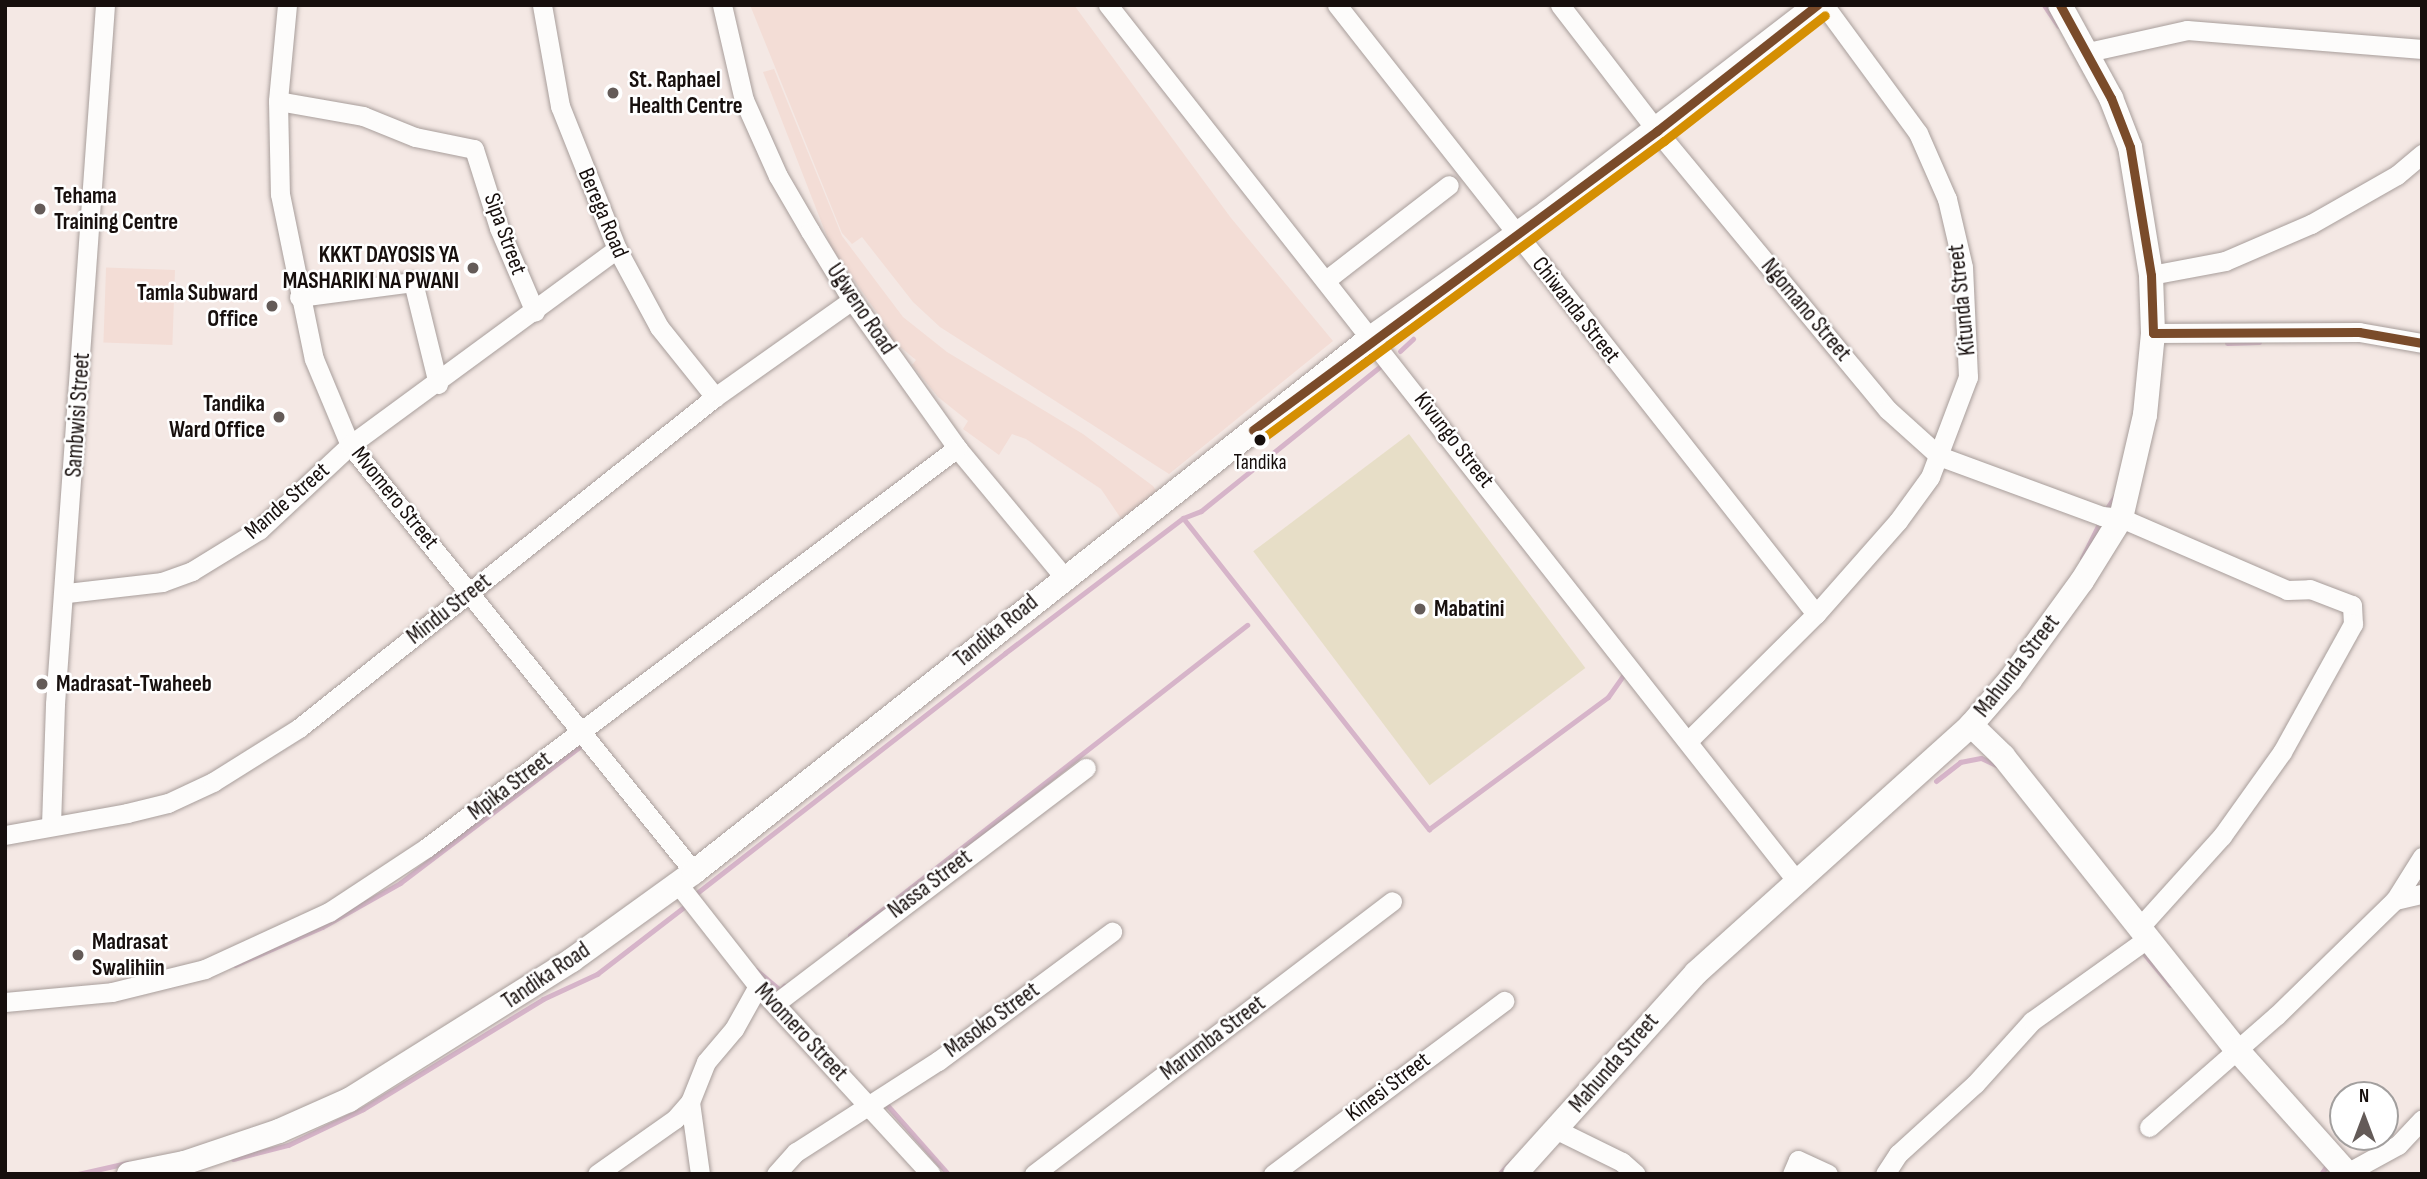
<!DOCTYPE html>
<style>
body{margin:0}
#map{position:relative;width:2427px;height:1179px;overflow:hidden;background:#f4e8e4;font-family:"Sofia Sans Condensed",sans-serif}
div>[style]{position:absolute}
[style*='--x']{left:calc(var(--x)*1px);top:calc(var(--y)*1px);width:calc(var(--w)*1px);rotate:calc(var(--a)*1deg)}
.built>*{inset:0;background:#f3ddd6;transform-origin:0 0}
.green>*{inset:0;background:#e7dec7;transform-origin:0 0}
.stream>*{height:5px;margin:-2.5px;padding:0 2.5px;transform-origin:2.5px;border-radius:2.5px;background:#d6b4c9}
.roads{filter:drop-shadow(0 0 2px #a89e9b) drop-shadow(0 0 2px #a89e9b)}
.minor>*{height:19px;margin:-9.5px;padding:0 9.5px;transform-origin:9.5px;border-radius:9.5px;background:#fdfcfb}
.tertiary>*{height:24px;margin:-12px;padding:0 12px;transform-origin:12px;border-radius:12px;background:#fdfcfb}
.bus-1>*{height:9px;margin:-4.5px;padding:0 4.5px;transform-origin:4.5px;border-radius:4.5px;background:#7a4b2a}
.bus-2>*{height:9px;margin:-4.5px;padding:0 4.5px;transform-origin:4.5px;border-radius:4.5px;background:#d58f02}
.dots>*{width:19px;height:19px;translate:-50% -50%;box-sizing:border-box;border:4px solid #fff;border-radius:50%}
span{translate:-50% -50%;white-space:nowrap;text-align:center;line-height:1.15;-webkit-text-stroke:5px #fff;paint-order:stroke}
.bus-label{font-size:21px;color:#170f0d}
.poi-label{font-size:23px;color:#170f0d;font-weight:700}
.left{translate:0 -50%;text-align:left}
.right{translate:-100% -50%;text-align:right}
.street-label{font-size:23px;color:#170f0d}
.frame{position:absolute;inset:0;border:7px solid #170f0d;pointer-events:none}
.north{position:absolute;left:2329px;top:1081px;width:70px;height:70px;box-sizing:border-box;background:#fff;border:2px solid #a29f9e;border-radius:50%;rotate:0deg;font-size:19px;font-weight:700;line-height:28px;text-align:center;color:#170f0d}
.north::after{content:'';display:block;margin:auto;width:24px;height:32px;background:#645b58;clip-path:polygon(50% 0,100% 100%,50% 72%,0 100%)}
</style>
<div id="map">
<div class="built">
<div style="clip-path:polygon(750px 5px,1074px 5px,1231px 218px,1333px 341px,1169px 474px,940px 327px,913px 302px,862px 237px,852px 244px,842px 233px)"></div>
<div style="clip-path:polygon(774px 69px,842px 236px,903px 317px,947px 352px,1083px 434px,1153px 486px,1160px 496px,1124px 523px,1101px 489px,1026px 439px,1012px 434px,999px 455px,963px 429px,968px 421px,938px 397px,912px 365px,916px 360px,888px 337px,891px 333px,831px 247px,763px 72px)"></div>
<div style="left:175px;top:270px;width:75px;height:69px;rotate:92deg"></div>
</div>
<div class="green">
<div style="left:1409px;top:434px;width:293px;height:195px;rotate:53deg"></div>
</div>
<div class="stream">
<div style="--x:2044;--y:5;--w:25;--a:56"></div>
<div style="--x:2227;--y:343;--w:32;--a:-2"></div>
<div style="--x:1400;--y:351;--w:18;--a:-43"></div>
<div style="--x:2105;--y:511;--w:22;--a:-56"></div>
<div style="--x:1183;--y:518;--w:397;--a:51.7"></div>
<div style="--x:1429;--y:829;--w:222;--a:-36.4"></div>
<div style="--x:1608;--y:697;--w:28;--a:-55"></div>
<div style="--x:2082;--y:558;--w:42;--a:-63.4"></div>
<div style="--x:1936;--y:781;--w:31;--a:-38"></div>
<div style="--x:1960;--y:762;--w:21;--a:-11"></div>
<div style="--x:1981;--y:758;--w:19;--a:25"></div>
<div style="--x:693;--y:896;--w:395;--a:-37.9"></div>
<div style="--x:1005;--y:653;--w:223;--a:-37.2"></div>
<div style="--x:1183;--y:518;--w:19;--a:-21"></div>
<div style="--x:1201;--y:511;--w:234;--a:-38.9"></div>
<div style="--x:850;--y:935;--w:504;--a:-37.98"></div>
<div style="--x:2145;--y:955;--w:39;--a:50"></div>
<div style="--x:235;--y:965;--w:95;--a:-23.6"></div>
<div style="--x:322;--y:927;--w:90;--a:-29.4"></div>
<div style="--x:400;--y:883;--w:228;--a:-37.2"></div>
<div style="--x:756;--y:970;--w:31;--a:40"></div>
<div style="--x:780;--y:990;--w:6;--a:-45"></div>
<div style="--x:887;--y:1105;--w:92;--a:48.5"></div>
<div style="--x:233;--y:1159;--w:57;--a:-14.3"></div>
<div style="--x:288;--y:1145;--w:83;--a:-25.6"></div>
<div style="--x:363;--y:1109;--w:211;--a:-31.4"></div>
<div style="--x:543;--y:999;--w:60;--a:-24.8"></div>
<div style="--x:597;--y:974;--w:115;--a:-37.6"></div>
<div style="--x:78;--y:1174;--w:50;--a:-12.7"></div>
<div style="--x:1499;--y:1174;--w:16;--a:-45"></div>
<div style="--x:2321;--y:1174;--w:12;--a:-55"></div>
</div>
<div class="roads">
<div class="minor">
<div style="--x:287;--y:5;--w:96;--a:95.4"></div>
<div style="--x:278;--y:101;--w:93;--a:88.8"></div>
<div style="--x:280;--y:194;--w:168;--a:78.4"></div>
<div style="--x:314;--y:359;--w:93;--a:67.3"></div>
<div style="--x:350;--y:445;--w:548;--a:51.14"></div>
<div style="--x:542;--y:5;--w:103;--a:79.9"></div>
<div style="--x:560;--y:106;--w:154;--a:68.3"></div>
<div style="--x:617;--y:249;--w:89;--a:61.7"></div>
<div style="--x:659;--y:327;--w:90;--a:51.3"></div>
<div style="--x:722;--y:5;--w:98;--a:77"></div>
<div style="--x:744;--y:100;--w:83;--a:65.9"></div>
<div style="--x:778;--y:176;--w:64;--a:59.8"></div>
<div style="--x:810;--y:231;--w:81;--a:58.7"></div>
<div style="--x:852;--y:300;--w:181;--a:54.6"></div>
<div style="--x:957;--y:448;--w:168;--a:50.3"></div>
<div style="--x:1108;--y:5;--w:1112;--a:51.83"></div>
<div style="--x:1337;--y:5;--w:775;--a:51.81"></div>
<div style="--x:1560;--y:5;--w:159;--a:52.4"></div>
<div style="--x:1657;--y:131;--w:362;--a:50.4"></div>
<div style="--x:1888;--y:410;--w:69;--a:42"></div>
<div style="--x:1939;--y:456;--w:174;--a:20.2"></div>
<div style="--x:2102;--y:516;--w:19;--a:6"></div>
<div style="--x:2121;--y:518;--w:181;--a:23.4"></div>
<div style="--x:2287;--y:590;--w:23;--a:-2"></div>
<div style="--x:2310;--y:589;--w:45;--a:20.9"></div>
<div style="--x:2352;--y:605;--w:19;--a:87"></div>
<div style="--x:2353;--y:624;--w:146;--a:119"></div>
<div style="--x:2282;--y:752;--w:103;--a:125.5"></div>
<div style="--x:2222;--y:836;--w:124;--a:132.1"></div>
<div style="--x:2088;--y:52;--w:101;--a:-12.5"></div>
<div style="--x:2187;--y:30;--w:236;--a:4.6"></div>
<div style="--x:278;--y:101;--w:86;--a:10"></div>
<div style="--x:363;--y:116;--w:56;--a:22"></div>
<div style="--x:415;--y:137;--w:60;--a:11.5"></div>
<div style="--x:474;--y:149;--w:83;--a:72.4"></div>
<div style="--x:499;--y:228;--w:91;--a:66.8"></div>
<div style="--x:2151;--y:275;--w:75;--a:-10.7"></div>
<div style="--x:2225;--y:261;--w:94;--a:-23.3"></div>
<div style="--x:2311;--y:224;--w:99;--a:-29.7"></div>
<div style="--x:2397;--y:175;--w:33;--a:-40"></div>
<div style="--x:1326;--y:280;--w:155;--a:-37.7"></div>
<div style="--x:299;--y:297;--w:115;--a:-7.5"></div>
<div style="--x:413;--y:282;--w:105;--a:76.2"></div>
<div style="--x:2153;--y:333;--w:206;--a:-0.3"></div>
<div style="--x:2359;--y:332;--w:64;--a:9.9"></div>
<div style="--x:67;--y:593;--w:96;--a:-6.6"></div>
<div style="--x:162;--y:582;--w:32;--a:-20"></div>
<div style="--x:192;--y:571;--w:79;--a:-31.5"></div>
<div style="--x:259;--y:530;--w:125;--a:-43"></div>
<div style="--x:350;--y:445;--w:331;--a:-36.3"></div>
<div style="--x:1689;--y:740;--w:179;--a:-44.8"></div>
<div style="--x:1816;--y:614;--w:124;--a:-48.6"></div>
<div style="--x:1898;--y:521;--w:54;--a:-54"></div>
<div style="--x:1930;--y:477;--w:107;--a:-69.2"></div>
<div style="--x:1968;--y:377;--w:110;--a:-92.6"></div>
<div style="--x:1963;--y:267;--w:70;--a:-103.2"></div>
<div style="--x:1947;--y:199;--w:72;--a:-113.7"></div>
<div style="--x:1918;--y:133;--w:159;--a:-126.3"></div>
<div style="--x:51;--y:825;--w:121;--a:-88.1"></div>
<div style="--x:55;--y:704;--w:701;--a:-85.91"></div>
<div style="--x:5;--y:835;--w:124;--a:-10.2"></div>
<div style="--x:127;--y:813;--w:42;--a:-13.7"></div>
<div style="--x:168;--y:803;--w:50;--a:-25"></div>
<div style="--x:213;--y:782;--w:102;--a:-32.1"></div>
<div style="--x:299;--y:728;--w:532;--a:-38.51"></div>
<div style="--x:715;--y:397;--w:168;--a:-35.3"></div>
<div style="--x:678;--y:884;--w:130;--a:51.9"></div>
<div style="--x:758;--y:986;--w:255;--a:47.4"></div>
<div style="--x:2395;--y:900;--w:28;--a:-13"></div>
<div style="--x:5;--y:1002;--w:107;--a:-5.3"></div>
<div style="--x:112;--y:992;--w:96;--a:-13.9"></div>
<div style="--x:205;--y:969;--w:136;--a:-24.7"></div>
<div style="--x:329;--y:912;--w:116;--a:-33.4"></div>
<div style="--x:426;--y:848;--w:665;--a:-36.99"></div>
<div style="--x:776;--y:1003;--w:389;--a:-37.2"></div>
<div style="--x:2149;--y:1127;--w:169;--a:-41.2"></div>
<div style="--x:2276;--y:1016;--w:166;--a:-44.3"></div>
<div style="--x:2395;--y:900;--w:51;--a:-57.9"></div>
<div style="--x:1557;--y:1130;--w:72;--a:26.2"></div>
<div style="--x:1622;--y:1162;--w:18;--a:41"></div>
<div style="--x:597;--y:1174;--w:95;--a:-35.2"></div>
<div style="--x:675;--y:1119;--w:23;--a:-49"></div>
<div style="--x:700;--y:1174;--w:73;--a:-97.9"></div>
<div style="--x:690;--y:1102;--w:43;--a:-68.2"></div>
<div style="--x:706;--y:1062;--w:43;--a:-49.7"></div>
<div style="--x:734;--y:1029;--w:49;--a:-60.8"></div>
<div style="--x:776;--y:1174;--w:30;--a:-48"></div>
<div style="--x:796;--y:1152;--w:169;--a:-32.7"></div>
<div style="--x:938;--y:1061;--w:217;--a:-36.6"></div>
<div style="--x:1034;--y:1174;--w:450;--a:-37.3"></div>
<div style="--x:1273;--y:1174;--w:289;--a:-36.8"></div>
<div style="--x:1792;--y:1174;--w:15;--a:-67"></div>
<div style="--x:1798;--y:1160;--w:33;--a:25"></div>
<div style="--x:1885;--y:1174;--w:24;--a:-57"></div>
<div style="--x:1898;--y:1154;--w:104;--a:-42.3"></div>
<div style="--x:1975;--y:1084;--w:85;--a:-47.9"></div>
<div style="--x:2032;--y:1021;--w:141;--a:-35.5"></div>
<div style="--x:2345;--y:1174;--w:60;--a:-28.7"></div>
<div style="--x:2398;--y:1145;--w:35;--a:-47"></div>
</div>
<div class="tertiary">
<div style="--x:1971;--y:725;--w:45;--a:44.1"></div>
<div style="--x:2003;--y:756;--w:377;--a:51.5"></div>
<div style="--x:2238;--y:1051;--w:165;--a:48.2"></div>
<div style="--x:129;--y:1174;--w:56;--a:-11.3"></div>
<div style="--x:184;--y:1163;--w:100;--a:-18.6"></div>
<div style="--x:279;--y:1131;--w:77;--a:-23.9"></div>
<div style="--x:349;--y:1100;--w:263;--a:-32.1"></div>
<div style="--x:572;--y:960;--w:150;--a:-35.8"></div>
<div style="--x:694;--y:872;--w:864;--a:-38.28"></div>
<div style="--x:1372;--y:337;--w:216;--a:-35.4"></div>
<div style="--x:1548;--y:212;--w:339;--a:-37.6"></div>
<div style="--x:1515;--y:1174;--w:270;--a:-48"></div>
<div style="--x:1696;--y:973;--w:370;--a:-42"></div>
<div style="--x:1971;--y:725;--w:60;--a:-49.1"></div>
<div style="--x:2010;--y:680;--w:122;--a:-54"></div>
<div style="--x:2082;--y:581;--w:74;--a:-58.2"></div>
<div style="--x:2121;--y:518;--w:106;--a:-76.9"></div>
<div style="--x:2145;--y:415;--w:82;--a:-84.4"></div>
<div style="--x:2153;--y:333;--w:58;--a:-92"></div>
<div style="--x:2151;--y:275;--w:130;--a:-99.3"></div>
<div style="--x:2130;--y:147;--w:53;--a:-111.2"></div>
<div style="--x:2111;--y:98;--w:106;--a:-118.7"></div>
</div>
</div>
<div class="bus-1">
<div style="--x:2060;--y:5;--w:106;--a:61.3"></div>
<div style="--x:2111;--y:98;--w:53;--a:68.8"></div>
<div style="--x:2130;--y:147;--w:130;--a:80.7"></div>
<div style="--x:2151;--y:275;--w:58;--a:88"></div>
<div style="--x:2153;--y:333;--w:206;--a:-0.3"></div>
<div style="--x:2359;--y:332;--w:64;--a:9.9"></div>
<div style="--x:1253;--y:430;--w:503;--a:-36.51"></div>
<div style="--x:1657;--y:131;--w:204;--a:-38.2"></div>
</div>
<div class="bus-2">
<div style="--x:1260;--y:440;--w:503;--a:-36.51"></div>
<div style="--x:1664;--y:141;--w:204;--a:-38"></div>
</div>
<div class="dots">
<div style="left:613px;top:93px;background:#645b58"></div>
<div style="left:40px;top:209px;background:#645b58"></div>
<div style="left:473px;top:268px;background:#645b58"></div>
<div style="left:272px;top:306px;background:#645b58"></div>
<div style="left:279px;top:417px;background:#645b58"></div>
<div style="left:1260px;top:440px;background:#170f0d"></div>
<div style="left:1420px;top:609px;background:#645b58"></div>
<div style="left:42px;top:684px;background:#645b58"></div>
<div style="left:78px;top:955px;background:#645b58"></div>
</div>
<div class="bus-label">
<span style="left:1260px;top:463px">Tandika</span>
</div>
<div class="poi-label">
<span class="left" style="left:629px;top:93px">St. Raphael<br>Health Centre</span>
<span class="left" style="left:54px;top:209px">Tehama<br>Training Centre</span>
<span class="right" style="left:459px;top:268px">KKKT DAYOSIS YA<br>MASHARIKI NA PWANI</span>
<span class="right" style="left:258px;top:306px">Tamla Subward<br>Office</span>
<span class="right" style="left:265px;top:417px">Tandika<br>Ward Office</span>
<span class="left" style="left:1434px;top:609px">Mabatini</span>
<span class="left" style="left:56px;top:684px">Madrasat-Twaheeb</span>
<span class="left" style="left:92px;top:955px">Madrasat<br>Swalihiin</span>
</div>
<div class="street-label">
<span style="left:603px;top:213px;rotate:67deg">Berega Road</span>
<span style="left:505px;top:234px;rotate:70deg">Sipa Street</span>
<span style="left:1962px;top:300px;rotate:-96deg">Kitunda Street</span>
<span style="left:861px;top:309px;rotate:56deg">Ugweno Road</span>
<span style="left:1576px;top:310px;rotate:52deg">Chiwanda Street</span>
<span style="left:1806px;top:310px;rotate:50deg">Ngomano Street</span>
<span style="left:78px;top:415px;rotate:-86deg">Sambwisi Street</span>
<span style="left:1454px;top:440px;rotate:52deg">Kivungo Street</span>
<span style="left:395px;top:498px;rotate:51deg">Mvomero Street</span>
<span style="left:287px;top:501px;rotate:-41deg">Mande Street</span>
<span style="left:449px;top:609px;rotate:-38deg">Mindu Street</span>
<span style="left:996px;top:631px;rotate:-39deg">Tandika Road</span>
<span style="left:2017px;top:666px;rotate:-52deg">Mahunda Street</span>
<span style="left:510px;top:786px;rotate:-37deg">Mpika Street</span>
<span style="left:930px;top:884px;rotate:-37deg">Nassa Street</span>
<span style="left:546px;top:976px;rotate:-34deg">Tandika Road</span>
<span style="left:992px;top:1020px;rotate:-36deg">Masoko Street</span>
<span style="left:801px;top:1032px;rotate:47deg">Mvomero Street</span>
<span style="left:1213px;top:1038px;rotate:-37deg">Marumba Street</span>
<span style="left:1614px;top:1063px;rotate:-49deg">Mahunda Street</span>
<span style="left:1388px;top:1087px;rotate:-37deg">Kinesi Street</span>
</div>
<div class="frame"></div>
<div class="north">N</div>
</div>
